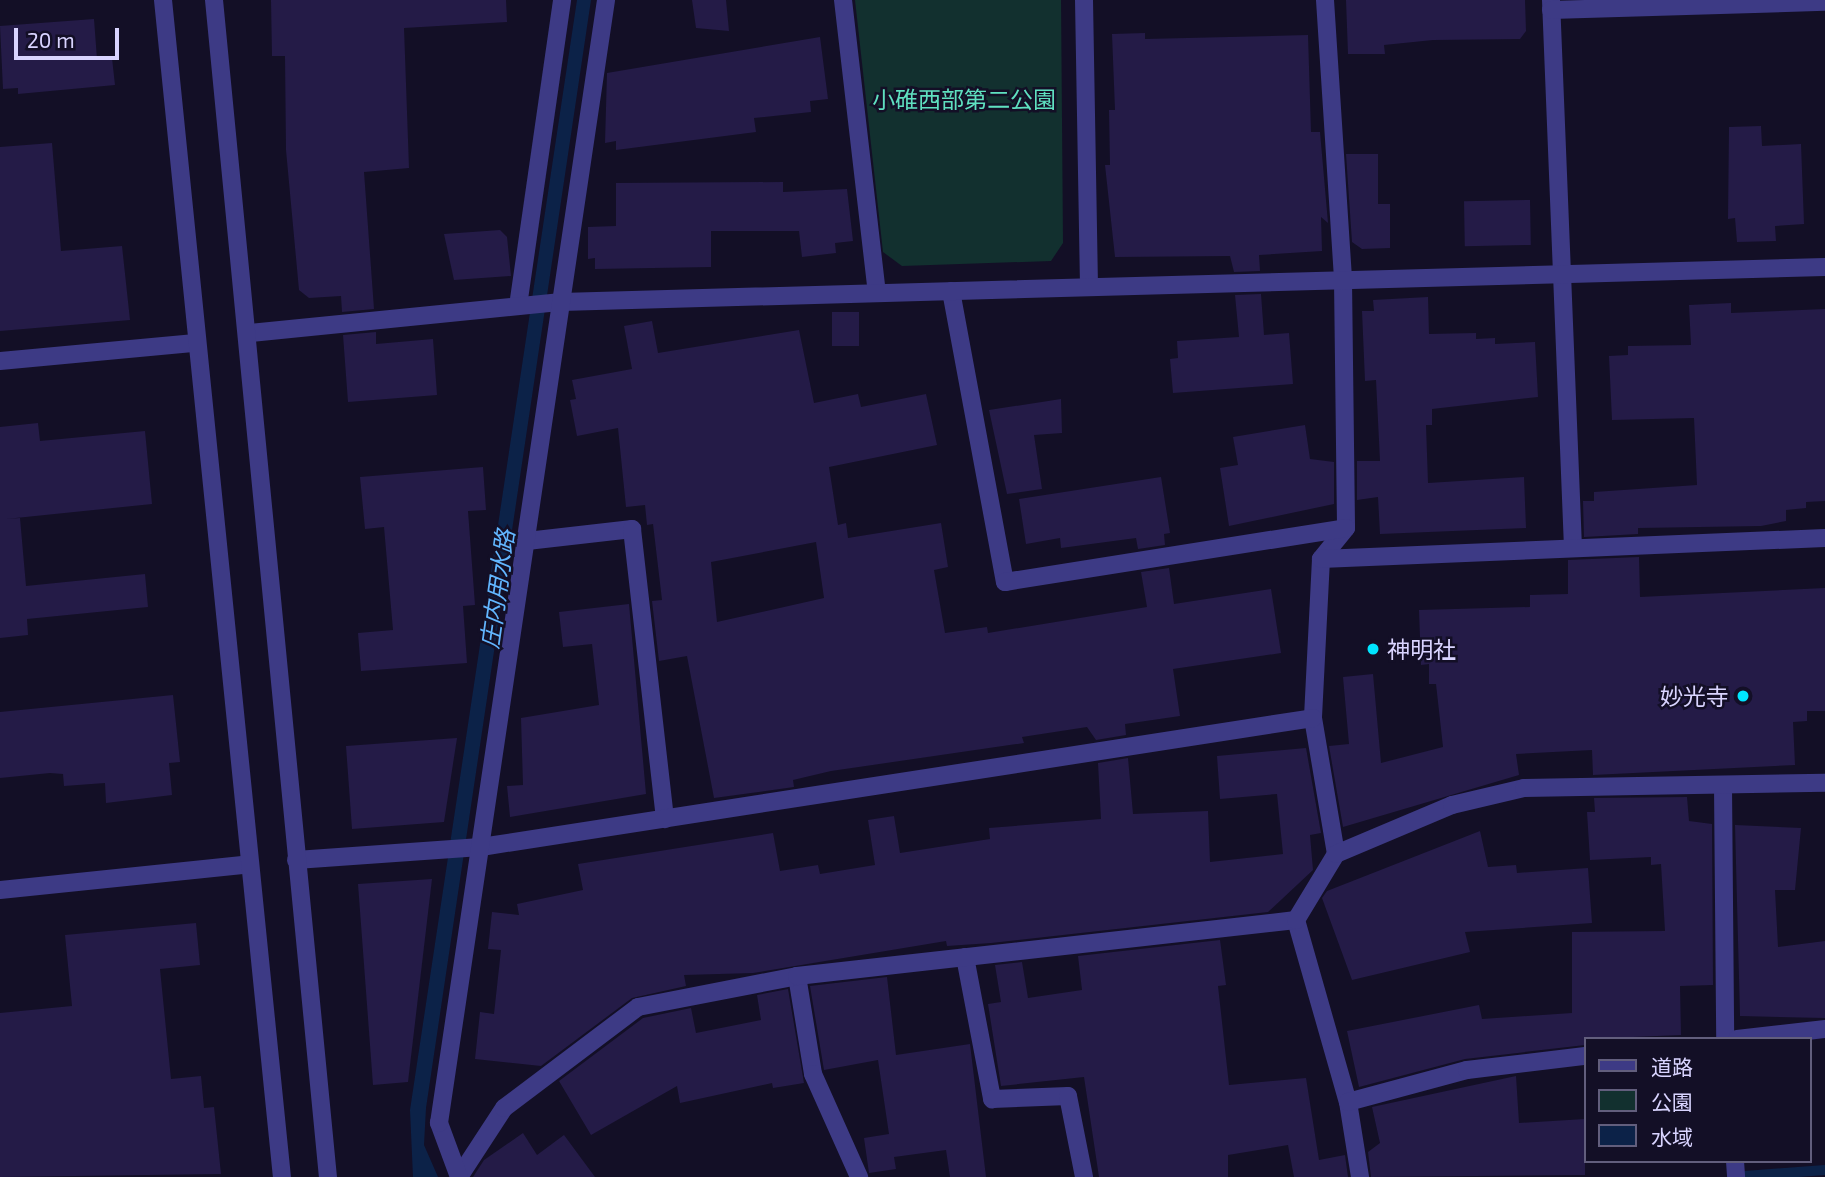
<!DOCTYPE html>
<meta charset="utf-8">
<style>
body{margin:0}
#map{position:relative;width:1825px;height:1177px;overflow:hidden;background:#130f26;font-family:"Exo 2","Noto Sans JP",sans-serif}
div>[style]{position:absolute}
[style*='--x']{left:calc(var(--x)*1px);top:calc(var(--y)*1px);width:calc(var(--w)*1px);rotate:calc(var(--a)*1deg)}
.green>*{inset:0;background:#12302f}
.water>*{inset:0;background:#0c2248}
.stream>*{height:10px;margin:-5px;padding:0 5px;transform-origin:5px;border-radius:5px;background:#0c2248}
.building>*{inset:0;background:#241b47;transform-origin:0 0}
.minor>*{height:18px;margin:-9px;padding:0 9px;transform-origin:9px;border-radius:9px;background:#3d3a85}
.tertiary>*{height:18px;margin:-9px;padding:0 9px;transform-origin:9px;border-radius:9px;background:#3d3a85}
.dots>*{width:19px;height:19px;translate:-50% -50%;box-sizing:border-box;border:4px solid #130f26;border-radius:50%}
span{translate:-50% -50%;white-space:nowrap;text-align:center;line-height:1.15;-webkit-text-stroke:5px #130f26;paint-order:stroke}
.park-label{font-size:23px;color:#5fe0c0}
.poi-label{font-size:23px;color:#d9d4ff}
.left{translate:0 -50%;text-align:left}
.right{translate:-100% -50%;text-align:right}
.water-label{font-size:24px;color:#62b6ff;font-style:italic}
.legend{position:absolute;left:1584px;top:1037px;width:228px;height:126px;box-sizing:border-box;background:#130f26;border:2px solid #625e7d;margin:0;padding:9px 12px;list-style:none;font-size:21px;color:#d9d4ff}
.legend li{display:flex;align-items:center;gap:14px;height:35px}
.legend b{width:35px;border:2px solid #625e7d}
.scale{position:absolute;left:14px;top:28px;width:105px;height:32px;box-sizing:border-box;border:4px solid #d9d4ff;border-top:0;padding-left:9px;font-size:21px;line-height:24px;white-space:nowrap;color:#d9d4ff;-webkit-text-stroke:5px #130f26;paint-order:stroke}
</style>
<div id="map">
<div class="green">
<div style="clip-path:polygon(855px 0,1061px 0,1063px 243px,1051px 261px,902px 266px,883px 252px)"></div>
</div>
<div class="water">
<div style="clip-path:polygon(577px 0,591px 0,426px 1108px,424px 1145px,438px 1177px,413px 1177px,410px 1110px)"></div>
</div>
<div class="stream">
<div style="--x:1745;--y:1176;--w:80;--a:-4.3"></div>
</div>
<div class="building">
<div style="clip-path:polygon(271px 0,506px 0,507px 22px,404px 28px,409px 168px,364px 172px,374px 309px,342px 312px,341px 296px,309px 298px,299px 290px,286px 150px,285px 56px,272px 56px)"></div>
<div style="clip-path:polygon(692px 0,726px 0,729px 31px,696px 28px)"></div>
<div style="clip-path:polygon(1346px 0,1525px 0,1526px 31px,1520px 39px,1433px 40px,1384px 45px,1385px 54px,1348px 54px)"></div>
<div style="clip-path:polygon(94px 19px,97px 59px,112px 58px,115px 85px,18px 94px,18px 88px,3px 89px,0 26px)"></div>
<div style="clip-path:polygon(1145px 33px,1145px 39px,1308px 35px,1311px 132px,1320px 132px,1328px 223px,1321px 217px,1322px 251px,1259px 255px,1260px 271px,1234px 272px,1230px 256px,1115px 257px,1105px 165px,1110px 165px,1109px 110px,1115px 110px,1112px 34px)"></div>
<div style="clip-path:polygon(820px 37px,828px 99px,810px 101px,811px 112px,754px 118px,756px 132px,616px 150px,616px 141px,605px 143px,607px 73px)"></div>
<div style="clip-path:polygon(1761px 126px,1762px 146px,1801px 144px,1804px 224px,1775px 226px,1776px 241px,1737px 242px,1735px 218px,1728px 219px,1729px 127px)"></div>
<div style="clip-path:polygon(52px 143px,61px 251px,122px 246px,130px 320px,0 331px,0 147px)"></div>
<div style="clip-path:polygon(1346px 154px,1378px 154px,1378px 204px,1390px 204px,1390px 248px,1362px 249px,1352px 242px)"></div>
<div style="clip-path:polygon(783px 182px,783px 192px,847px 189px,853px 241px,835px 243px,836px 253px,802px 257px,799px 231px,711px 231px,711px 267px,595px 269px,595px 258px,588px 259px,588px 227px,616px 226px,616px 183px)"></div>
<div style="left:1530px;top:200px;width:45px;height:66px;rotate:89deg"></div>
<div style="clip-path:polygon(500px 230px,507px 237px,511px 276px,454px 280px,444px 234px)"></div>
<div style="clip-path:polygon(1261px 294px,1264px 335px,1289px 333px,1293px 384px,1173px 393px,1170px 359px,1178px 358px,1177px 341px,1239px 337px,1235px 295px)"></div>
<div style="clip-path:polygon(1428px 297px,1429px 334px,1476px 333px,1476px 339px,1495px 338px,1495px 344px,1535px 342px,1538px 397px,1432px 409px,1432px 425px,1426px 425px,1428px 483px,1524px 477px,1526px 528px,1380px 534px,1378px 497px,1357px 500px,1357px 461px,1380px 461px,1376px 380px,1365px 381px,1362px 311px,1374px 311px,1373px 300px)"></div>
<div style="clip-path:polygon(1731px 303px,1731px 313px,1825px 309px,1825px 501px,1806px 502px,1806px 508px,1786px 510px,1786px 521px,1761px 526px,1638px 528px,1638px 534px,1584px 537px,1583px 501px,1594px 501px,1594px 492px,1697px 485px,1694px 418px,1612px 420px,1609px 356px,1628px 355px,1628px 346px,1691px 345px,1689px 305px)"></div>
<div style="left:832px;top:312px;width:27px;height:34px"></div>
<div style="clip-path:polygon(evenodd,652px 321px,658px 353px,799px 330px,814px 403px,858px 394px,861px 407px,926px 394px,937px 445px,829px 467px,838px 525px,846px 523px,848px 538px,941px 523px,948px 567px,934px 570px,945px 633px,987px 627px,988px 633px,1147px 607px,1141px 572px,1169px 568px,1174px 604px,1271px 589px,1281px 653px,1173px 669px,1180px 716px,1125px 724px,1126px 735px,1096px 740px,1087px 727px,1022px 737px,1024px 743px,831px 771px,793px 780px,794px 787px,714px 798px,687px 656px,659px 661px,652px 601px,662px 600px,653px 524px,647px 525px,645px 505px,626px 507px,618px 428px,577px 436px,570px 400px,576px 399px,572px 380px,632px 369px,624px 326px,652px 321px,816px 542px,824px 598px,717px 622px,711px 562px,816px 542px)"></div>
<div style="clip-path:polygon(376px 332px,376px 344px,433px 339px,437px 395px,348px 402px,343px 335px)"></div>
<div style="clip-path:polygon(1061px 399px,1062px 433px,1034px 435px,1042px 489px,1007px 494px,989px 410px)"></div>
<div style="clip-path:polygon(38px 423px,40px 441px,145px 431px,152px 504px,6px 519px,20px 518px,26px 586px,145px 574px,148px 607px,27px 619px,28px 635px,0 638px,0 427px)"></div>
<div style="clip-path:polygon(1305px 425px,1310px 459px,1334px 462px,1334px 504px,1229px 526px,1220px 468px,1238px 465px,1233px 437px)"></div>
<div style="clip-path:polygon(483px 467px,486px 510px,468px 511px,475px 605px,463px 606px,467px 663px,361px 671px,358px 633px,393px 630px,384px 527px,365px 529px,360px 477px)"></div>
<div style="clip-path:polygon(1161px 477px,1170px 533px,1164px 534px,1165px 545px,1138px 549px,1136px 538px,1061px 548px,1060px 538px,1026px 544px,1019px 499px)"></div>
<div style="clip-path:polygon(1639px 557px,1640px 597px,1825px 588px,1825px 711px,1807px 711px,1807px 721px,1793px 722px,1795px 765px,1593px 775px,1592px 750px,1516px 754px,1519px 775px,1343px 827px,1329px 746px,1349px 744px,1343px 677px,1373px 674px,1381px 763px,1443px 747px,1436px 684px,1429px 684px,1429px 664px,1421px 665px,1419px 610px,1530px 607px,1530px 595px,1568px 594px,1568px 560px)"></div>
<div style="clip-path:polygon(629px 604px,646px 794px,510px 817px,507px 786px,523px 785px,521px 718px,599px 705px,592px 644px,563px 647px,559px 612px)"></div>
<div style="clip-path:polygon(173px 695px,180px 762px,169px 763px,172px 795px,106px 803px,105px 783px,64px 786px,63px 774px,50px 773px,0 778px,0 712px)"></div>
<div style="clip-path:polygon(457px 738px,444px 822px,352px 829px,346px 746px)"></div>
<div style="clip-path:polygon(1306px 748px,1321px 833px,1310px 835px,1313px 870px,1268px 912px,991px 943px,947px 946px,946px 941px,753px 973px,684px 975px,686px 986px,632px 998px,541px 1066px,475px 1059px,480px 1012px,494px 1014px,501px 950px,488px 949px,492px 912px,519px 915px,517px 904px,583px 890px,578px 864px,773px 833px,780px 871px,818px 865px,820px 874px,875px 865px,868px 820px,894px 816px,900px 853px,990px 839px,989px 828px,1101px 819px,1098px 763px,1128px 758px,1133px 814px,1208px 811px,1210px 862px,1283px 854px,1277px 794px,1220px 799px,1217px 756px)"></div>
<div style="clip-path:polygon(1687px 797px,1689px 821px,1712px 824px,1713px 985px,1680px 986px,1681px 1035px,1585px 1039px,1585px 1045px,1465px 1059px,1359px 1087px,1347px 1031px,1479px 1005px,1482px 1019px,1572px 1013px,1572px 932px,1665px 931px,1661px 864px,1651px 865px,1651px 857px,1590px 860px,1587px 812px,1595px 812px,1594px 798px)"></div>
<div style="clip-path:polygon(1735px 825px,1801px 828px,1795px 890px,1775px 890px,1778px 947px,1825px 941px,1825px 1018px,1740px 1016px)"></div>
<div style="clip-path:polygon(1480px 831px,1488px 867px,1516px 865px,1517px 873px,1588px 868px,1592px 923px,1465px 932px,1470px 952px,1352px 980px,1322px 898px,1327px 891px)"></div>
<div style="clip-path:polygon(432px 879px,408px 1082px,373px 1085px,358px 884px)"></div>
<div style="clip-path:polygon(196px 923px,200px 965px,160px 969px,171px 1079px,201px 1076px,204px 1108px,214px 1107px,221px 1174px,0 1177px,0 1013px,72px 1006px,65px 935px)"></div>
<div style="clip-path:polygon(1220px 940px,1226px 985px,1218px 986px,1229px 1085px,1306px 1078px,1319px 1160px,1345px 1155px,1348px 1177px,1294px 1177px,1288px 1145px,1228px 1155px,1228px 1177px,1099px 1177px,1084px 1077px,1001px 1086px,988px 1004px,1001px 1002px,995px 965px,1022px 962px,1028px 998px,1082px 990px,1078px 956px)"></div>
<div style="clip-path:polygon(887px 977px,896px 1055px,970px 1044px,986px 1177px,950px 1177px,946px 1150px,894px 1157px,896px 1169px,869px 1173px,864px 1138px,889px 1134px,878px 1060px,824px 1070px,810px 986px)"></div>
<div style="clip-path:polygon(788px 989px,804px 1083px,773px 1088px,772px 1083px,680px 1103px,677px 1086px,591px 1135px,559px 1081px,643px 1018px,691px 1008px,696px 1033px,761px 1020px,757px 995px)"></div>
<div style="clip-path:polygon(1516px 1076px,1519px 1123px,1585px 1119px,1585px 1175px,1371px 1177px,1368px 1152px,1380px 1143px,1372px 1107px)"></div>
<div style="clip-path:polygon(523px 1133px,537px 1155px,564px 1135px,595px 1177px,473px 1177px,484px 1160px)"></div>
</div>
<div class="minor">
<div style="--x:843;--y:0;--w:295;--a:83.4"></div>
<div style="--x:1084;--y:0;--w:287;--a:89"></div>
<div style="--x:1325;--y:0;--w:281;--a:86.3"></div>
<div style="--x:1343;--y:280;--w:248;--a:89.3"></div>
<div style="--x:1346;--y:528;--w:40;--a:129"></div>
<div style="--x:1321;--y:559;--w:159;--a:92.9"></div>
<div style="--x:1313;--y:718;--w:138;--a:80.4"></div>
<div style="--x:1551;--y:0;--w:548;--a:87.7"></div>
<div style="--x:1551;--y:10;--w:274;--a:-1.7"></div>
<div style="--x:951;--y:291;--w:296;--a:79.5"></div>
<div style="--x:1005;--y:582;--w:345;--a:-9"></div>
<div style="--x:518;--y:306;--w:309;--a:-81.8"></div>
<div style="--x:250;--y:333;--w:313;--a:-5.7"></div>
<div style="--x:561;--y:302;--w:1264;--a:-1.59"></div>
<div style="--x:0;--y:361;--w:196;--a:-5.3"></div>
<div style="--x:527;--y:541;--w:106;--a:-6.5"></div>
<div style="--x:632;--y:529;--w:292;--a:83.5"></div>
<div style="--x:1321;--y:559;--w:504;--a:-2.39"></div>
<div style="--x:1723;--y:786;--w:253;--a:89.5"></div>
<div style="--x:296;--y:860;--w:185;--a:-4"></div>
<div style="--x:481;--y:847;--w:842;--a:-8.81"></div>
<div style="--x:0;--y:890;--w:251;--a:-5.9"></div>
<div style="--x:1296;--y:920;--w:189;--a:74.1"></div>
<div style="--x:1348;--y:1102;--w:76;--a:80.9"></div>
<div style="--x:965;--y:957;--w:145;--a:79.2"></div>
<div style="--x:992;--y:1099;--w:76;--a:-2.3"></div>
<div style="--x:1068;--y:1096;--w:83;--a:78.8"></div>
<div style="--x:797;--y:976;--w:99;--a:80.7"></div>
<div style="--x:813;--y:1074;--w:113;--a:65.9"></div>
<div style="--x:1737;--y:1039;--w:89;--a:-6.5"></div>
<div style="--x:1348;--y:1102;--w:123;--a:-15.1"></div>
<div style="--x:1467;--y:1070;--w:119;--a:-6.8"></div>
<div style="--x:1735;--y:1161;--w:16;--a:86"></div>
<div style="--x:459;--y:1177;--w:82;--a:-56.9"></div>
<div style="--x:504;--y:1108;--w:168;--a:-37"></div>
<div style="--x:638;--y:1007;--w:162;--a:-11"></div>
<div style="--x:797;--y:976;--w:502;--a:-6.4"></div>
<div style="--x:1296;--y:920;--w:77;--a:-58.8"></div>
<div style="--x:1336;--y:854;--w:126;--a:-22.9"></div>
<div style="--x:1452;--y:805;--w:74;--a:-13.3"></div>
<div style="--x:1524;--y:788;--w:301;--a:-1"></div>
<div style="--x:459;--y:1177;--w:58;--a:-110.3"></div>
<div style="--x:439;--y:1123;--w:1135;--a:-81.54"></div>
</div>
<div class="tertiary">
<div style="--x:163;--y:0;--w:1183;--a:84.23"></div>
<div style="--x:214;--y:0;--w:1183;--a:84.47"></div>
</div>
<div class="dots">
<div style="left:1373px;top:649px;background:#00e5ff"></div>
<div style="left:1743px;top:696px;background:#00e5ff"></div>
</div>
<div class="park-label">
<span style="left:964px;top:99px">小碓西部第二公園</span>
</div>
<div class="poi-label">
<span class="left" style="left:1387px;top:649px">神明社</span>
<span class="right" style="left:1729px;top:696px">妙光寺</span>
</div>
<div class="water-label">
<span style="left:497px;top:589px;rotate:-82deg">庄内用水路</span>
</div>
<ul class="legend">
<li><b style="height:9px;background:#3d3a85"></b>道路</li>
<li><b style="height:19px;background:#12302f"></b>公園</li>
<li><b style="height:19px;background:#0c2248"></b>水域</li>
</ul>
<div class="scale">20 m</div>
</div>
